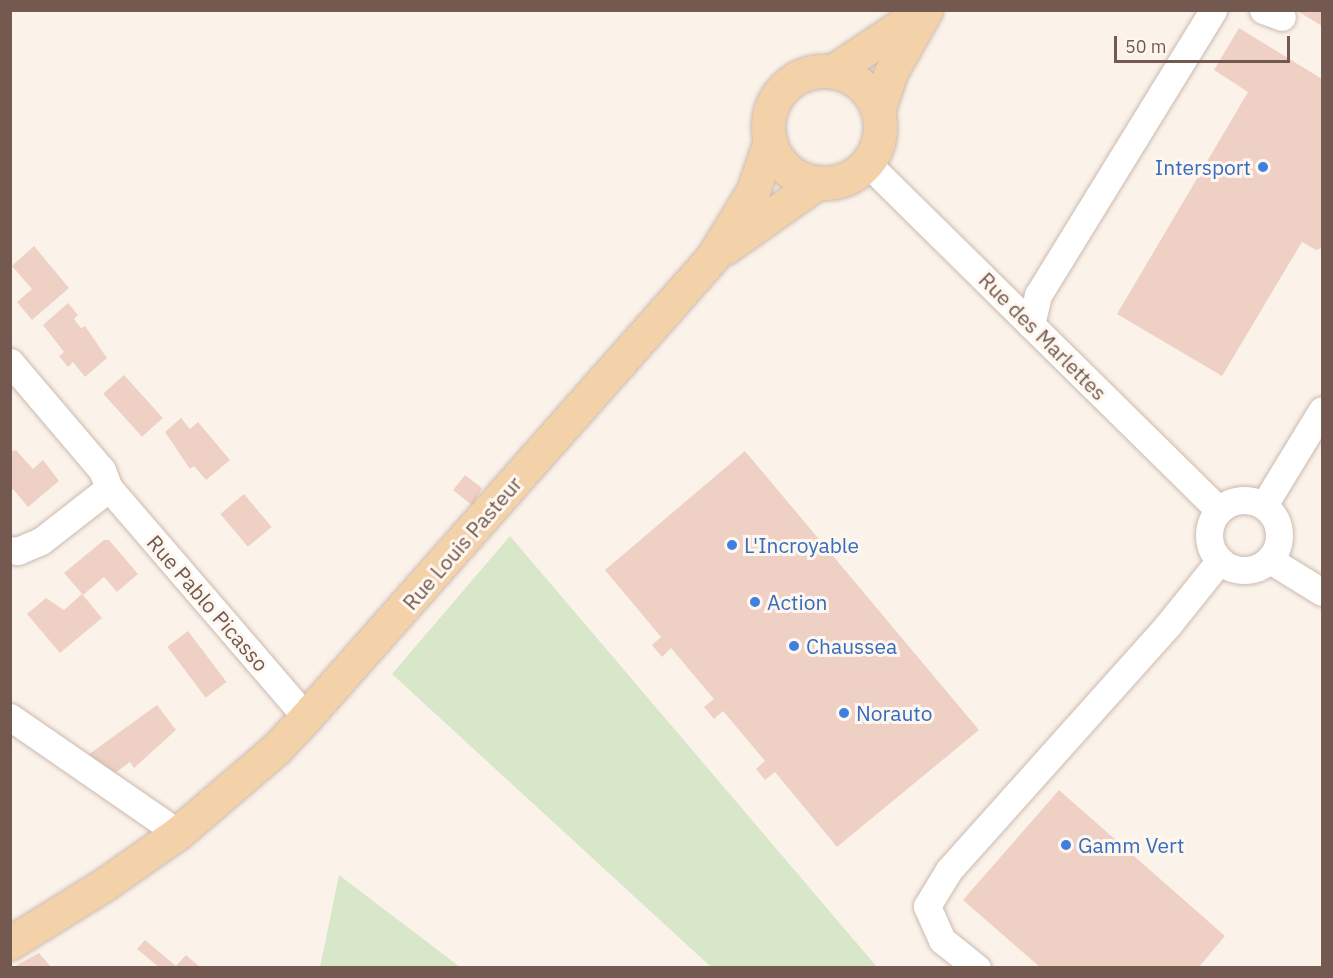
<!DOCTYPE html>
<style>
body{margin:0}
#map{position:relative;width:1333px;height:978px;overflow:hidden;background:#fbf3ea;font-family:"IBM Plex Sans",sans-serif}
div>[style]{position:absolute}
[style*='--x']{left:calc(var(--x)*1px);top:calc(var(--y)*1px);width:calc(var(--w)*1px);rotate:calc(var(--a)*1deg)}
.green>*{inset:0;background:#d8e7c9}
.building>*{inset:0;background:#eed1c4;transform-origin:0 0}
.roads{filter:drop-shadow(0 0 2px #ccbab0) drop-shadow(0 0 2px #ccbab0)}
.minor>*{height:27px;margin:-13.5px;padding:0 13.5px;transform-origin:13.5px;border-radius:13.5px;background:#fff}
.minor>.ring{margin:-13.5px;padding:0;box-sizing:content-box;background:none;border:27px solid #fff;border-radius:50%}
.major>*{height:33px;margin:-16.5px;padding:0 16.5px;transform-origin:16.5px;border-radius:16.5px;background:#f3d1a9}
.major>.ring{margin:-16.5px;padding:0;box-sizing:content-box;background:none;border:33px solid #f3d1a9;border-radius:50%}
.dots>*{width:16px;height:16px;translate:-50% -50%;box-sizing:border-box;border:3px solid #fef7f0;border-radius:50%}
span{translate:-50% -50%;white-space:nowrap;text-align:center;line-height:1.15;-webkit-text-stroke:6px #fef7f0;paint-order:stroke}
.shop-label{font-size:21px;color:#366cbe}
.right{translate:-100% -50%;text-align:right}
.left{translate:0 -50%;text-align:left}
.street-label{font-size:21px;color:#73594f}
.frame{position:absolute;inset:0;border:12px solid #73594f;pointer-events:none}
.scale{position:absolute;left:1114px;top:36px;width:176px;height:27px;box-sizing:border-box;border:3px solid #73594f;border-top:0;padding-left:8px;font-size:18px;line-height:21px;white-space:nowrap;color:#73594f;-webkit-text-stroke:4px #fef7f0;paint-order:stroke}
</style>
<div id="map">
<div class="green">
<div style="clip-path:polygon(510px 536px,877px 967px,711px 967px,392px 674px)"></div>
<div style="clip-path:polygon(339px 875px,460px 967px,320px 967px)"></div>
</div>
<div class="building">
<div style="clip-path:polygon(1300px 10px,1322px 10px,1322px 26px,1299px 12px)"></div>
<div style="clip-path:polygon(1239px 28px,1322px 79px,1322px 248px,1316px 250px,1302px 242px,1222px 376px,1117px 314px,1248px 92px,1214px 70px)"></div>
<div style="clip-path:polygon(34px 246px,69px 288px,32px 320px,17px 302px,32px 289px,12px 266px)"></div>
<div style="clip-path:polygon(68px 303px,78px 315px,74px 319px,81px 328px,85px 326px,107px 358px,85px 377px,73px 362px,68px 367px,59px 356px,64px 352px,43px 325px)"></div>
<div style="left:124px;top:375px;width:58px;height:28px;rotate:48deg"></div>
<div style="clip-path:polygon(181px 418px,190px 429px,198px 422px,230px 460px,206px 480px,194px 466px,190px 469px,165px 432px)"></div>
<div style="clip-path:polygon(16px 450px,33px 469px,43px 460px,59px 481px,28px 507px,13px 489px,10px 491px,10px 452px)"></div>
<div style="clip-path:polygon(745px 451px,979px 730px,837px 847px,775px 772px,765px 780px,756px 769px,765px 761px,723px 711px,714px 719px,704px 707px,714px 699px,671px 648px,662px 657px,652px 645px,661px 637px,605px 570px)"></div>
<div style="clip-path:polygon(465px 475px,482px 488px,473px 506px,453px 490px)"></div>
<div style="left:244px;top:494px;width:43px;height:31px;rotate:50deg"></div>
<div style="clip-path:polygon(104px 540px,109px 540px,138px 574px,117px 592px,104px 577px,83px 595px,64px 573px)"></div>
<div style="clip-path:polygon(82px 594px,102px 618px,60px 653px,27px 614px,46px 598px,64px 610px)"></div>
<div style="left:188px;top:631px;width:64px;height:26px;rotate:53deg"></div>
<div style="clip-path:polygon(157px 705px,176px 730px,134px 768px,130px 762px,115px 773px,88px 755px)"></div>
<div style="clip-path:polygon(1059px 790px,1225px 936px,1198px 968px,1041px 968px,963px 900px)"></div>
<div style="clip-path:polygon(145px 940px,176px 966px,186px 955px,201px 968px,160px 968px,137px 949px)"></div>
<div style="clip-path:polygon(39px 953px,52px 968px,13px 968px,19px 964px)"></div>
</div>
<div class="roads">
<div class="minor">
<div style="--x:1263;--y:10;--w:20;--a:20"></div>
<div style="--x:867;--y:163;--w:494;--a:44.6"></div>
<div style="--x:1031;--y:325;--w:31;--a:-77"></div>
<div style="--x:1038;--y:295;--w:334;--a:-58.4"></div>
<div style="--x:10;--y:362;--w:142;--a:49.6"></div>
<div style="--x:102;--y:470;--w:19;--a:69"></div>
<div style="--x:109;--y:488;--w:86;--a:142.1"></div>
<div style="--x:41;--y:541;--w:25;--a:157"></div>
<div style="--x:18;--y:551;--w:8;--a:-173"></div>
<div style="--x:109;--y:488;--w:302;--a:49.3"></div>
<div class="ring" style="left:1209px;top:500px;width:43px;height:43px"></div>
<div style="--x:1264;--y:505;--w:111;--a:-58.6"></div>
<div style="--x:1270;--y:560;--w:61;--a:31.6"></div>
<div style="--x:10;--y:717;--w:204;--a:34.6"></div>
<div style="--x:977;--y:968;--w:45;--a:-141.3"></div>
<div style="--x:942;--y:940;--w:37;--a:-114"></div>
<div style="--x:927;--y:906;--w:42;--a:-58.6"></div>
<div style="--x:949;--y:870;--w:329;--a:-48.2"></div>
<div style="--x:1168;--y:625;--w:83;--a:-51.3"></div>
</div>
<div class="major">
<div class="ring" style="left:768px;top:71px;width:79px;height:79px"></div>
<div style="--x:833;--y:71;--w:101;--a:-33.7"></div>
<div style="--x:878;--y:111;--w:41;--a:-71.6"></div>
<div style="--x:891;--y:72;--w:71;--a:-60.6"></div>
<div style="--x:725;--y:248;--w:113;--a:-35.2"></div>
<div style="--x:10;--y:943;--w:112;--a:-31.8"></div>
<div style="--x:105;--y:884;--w:89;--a:-34.9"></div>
<div style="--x:178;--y:833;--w:129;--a:-40.6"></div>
<div style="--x:276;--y:749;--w:44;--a:-46.8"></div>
<div style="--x:306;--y:717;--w:613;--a:-48.51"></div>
<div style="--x:712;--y:258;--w:79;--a:-58.5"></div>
<div style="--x:753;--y:191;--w:53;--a:-71.2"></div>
</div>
</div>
<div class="dots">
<div style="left:1263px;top:167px;background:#3f7fe0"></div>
<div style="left:732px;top:545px;background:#3f7fe0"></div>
<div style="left:755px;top:602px;background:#3f7fe0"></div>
<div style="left:794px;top:646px;background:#3f7fe0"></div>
<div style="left:844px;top:713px;background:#3f7fe0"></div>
<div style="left:1066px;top:845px;background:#3f7fe0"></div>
</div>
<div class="shop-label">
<span class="right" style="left:1251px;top:167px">Intersport</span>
<span class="left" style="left:744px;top:545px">L'Incroyable</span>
<span class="left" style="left:767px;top:602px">Action</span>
<span class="left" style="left:806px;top:646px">Chaussea</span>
<span class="left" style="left:856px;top:713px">Norauto</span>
<span class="left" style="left:1078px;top:845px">Gamm Vert</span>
</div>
<div class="street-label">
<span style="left:1043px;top:336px;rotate:45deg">Rue des Marlettes</span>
<span style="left:462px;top:543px;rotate:-49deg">Rue Louis Pasteur</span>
<span style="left:208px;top:603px;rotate:49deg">Rue Pablo Picasso</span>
</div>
<div class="frame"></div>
<div class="scale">50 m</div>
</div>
